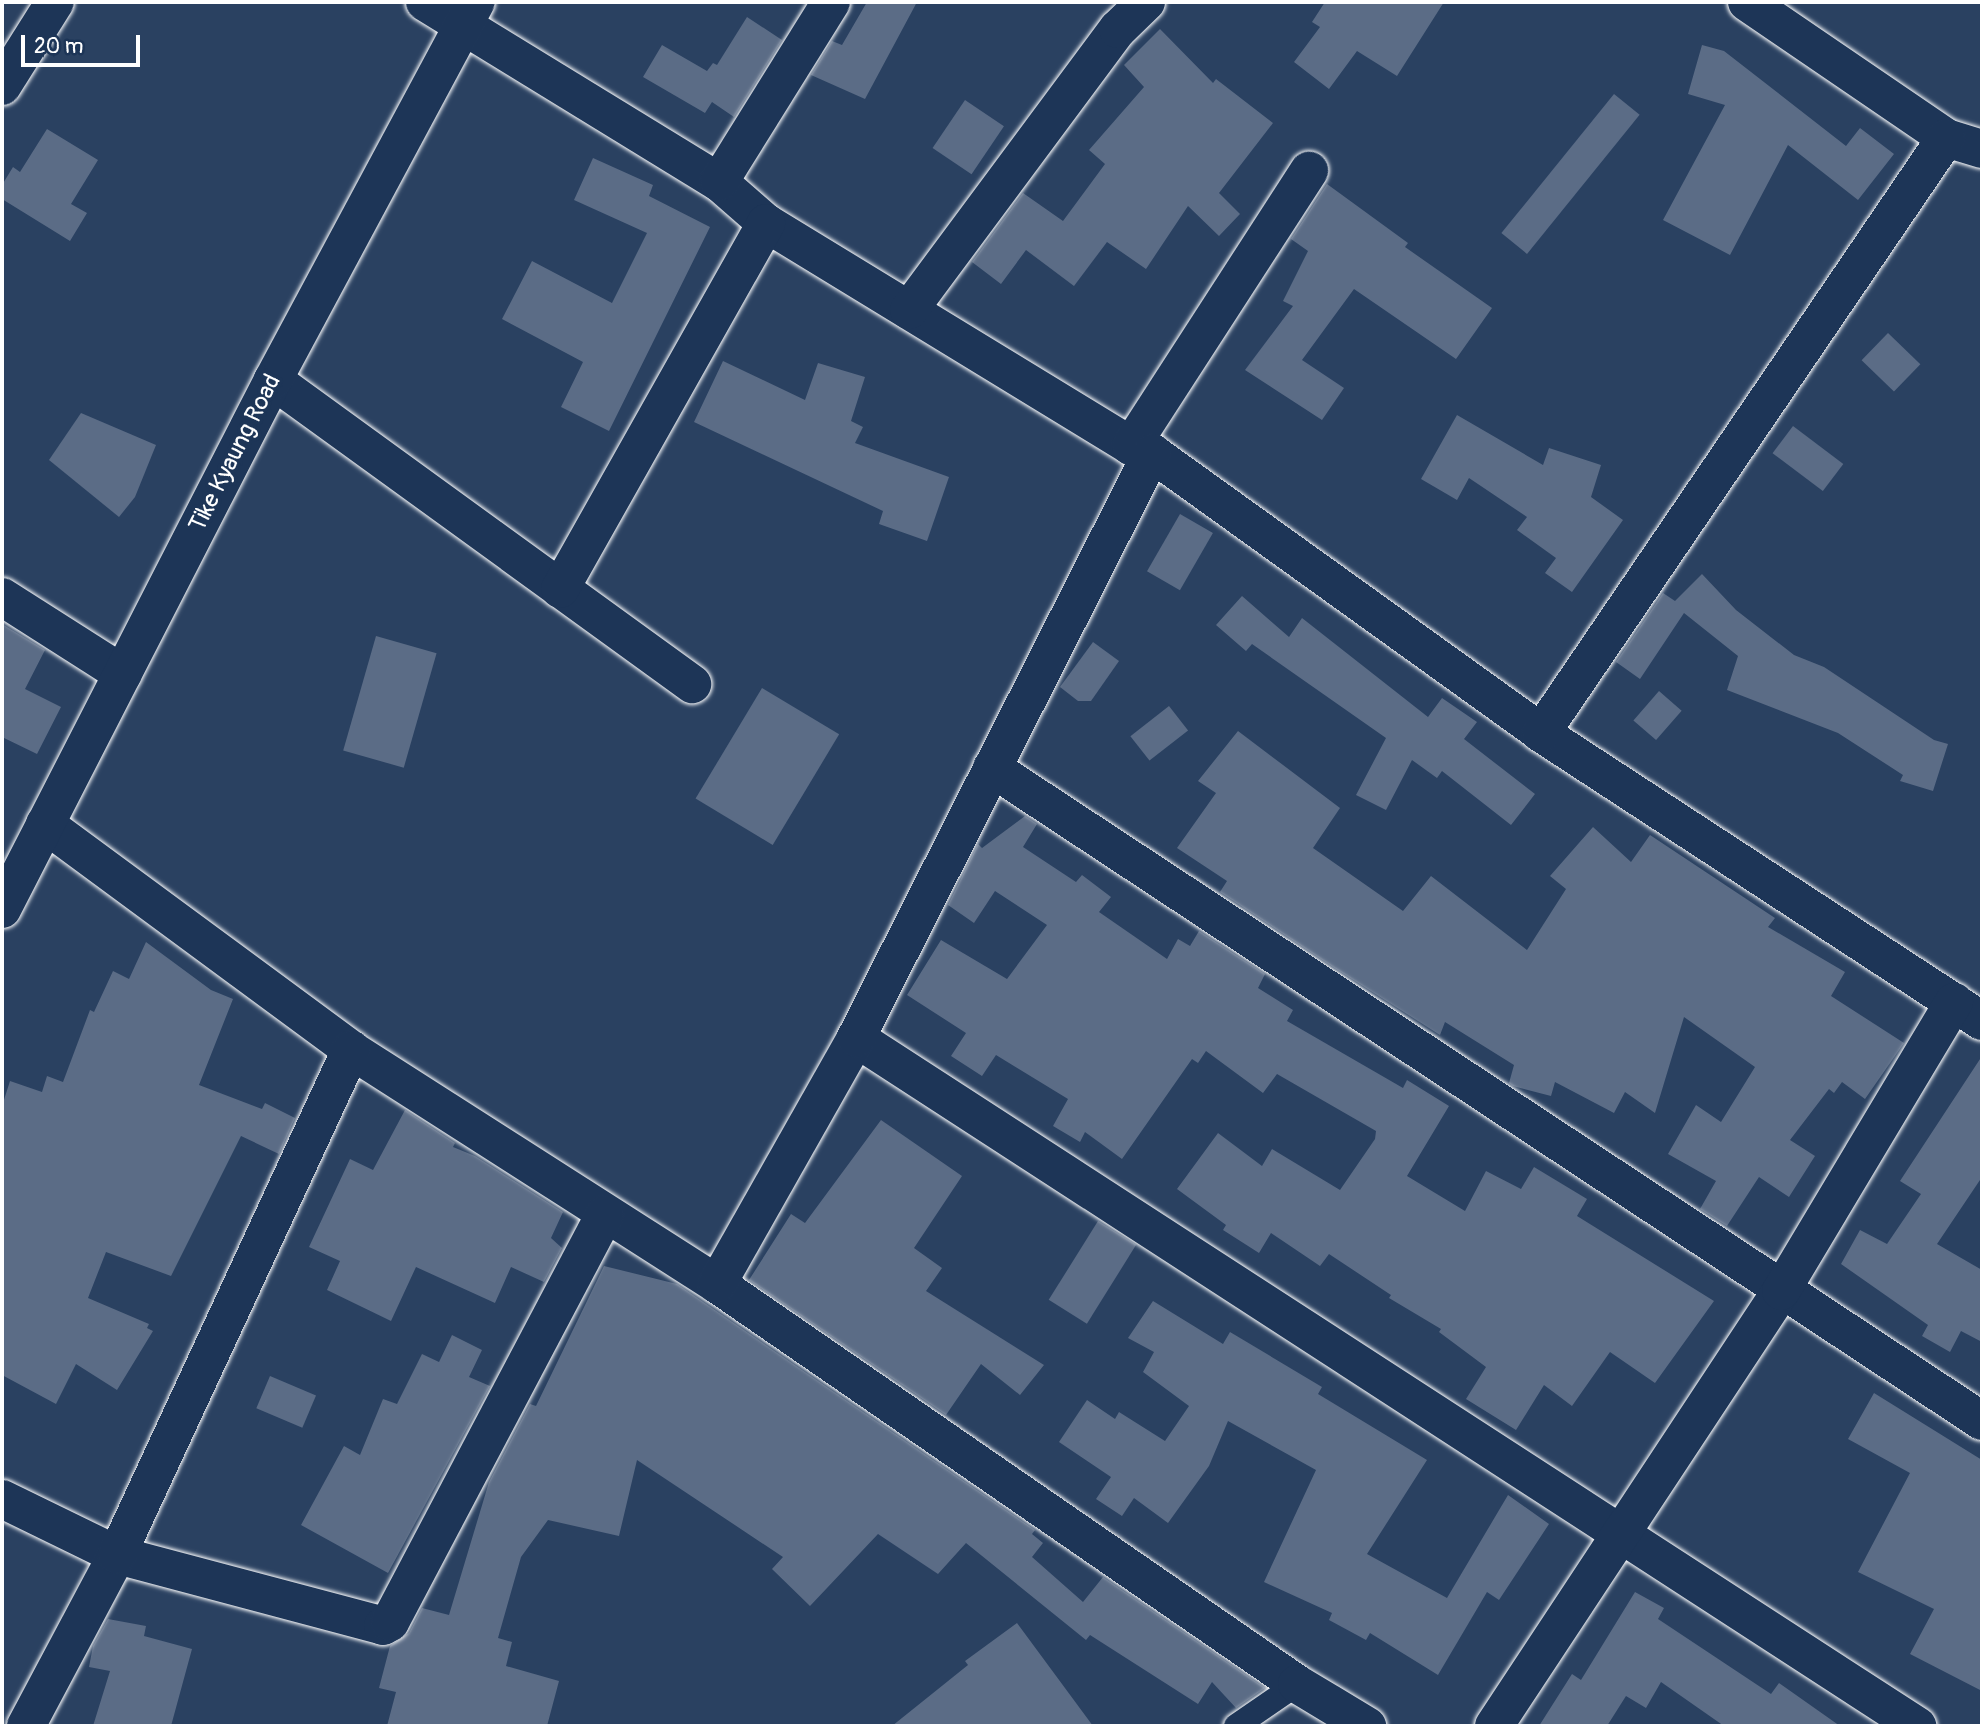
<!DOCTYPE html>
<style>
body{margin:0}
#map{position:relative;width:1984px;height:1728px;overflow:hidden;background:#2a4161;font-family:Pangolin,sans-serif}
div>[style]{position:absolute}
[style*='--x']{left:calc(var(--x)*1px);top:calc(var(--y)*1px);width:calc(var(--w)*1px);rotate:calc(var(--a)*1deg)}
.building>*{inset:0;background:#5b6c86;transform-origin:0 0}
.roads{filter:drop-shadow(0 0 2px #fff) drop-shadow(0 0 2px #fff)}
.service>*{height:24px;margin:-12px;padding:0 12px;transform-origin:12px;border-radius:12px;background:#1d3557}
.minor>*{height:38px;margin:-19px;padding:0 19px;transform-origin:19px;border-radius:19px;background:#1d3557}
span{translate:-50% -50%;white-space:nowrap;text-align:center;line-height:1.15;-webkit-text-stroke:7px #1d3557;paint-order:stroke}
.street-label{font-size:24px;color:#fff}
.frame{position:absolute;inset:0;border:4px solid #fff;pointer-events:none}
.scale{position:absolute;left:21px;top:35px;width:119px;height:32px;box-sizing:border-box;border:4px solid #fff;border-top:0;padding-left:9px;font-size:21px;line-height:24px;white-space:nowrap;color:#fff;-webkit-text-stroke:5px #1d3557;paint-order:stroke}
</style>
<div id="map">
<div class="building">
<div style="clip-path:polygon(867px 2px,917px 2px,865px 99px,811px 75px,832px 41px,842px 45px)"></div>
<div style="clip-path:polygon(1325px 2px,1444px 2px,1397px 76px,1357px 51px,1329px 89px,1294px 62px,1320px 27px,1312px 22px)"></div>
<div style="clip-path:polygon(747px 17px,782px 40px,734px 117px,712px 102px,705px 113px,643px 77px,662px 45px,707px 71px,713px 63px,717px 65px)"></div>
<div style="clip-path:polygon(1160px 29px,1213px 83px,1216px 79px,1273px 123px,1219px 193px,1240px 214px,1219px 236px,1188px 206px,1146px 269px,1107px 242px,1074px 286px,1026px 250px,1001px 284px,972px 262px,1023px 193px,1063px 221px,1105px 164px,1089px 150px,1144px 87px,1124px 65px)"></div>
<div style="clip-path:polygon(1702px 45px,1724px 51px,1846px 146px,1860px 128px,1894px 154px,1858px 200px,1788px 145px,1730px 255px,1663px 220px,1725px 105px,1688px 94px)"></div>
<div style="left:1614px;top:94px;width:33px;height:179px;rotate:39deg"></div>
<div style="left:965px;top:100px;width:47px;height:58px;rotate:34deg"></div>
<div style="clip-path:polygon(47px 129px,98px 160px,71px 204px,87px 213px,70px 241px,2px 199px,2px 185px,13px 167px,20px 172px)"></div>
<div style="clip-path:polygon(593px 158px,653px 185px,649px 196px,710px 227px,609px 431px,561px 407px,583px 362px,502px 319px,532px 261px,612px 303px,647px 233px,574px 200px)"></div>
<div style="clip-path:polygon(1327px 184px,1408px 243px,1405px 247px,1492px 308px,1456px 359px,1354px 289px,1302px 360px,1344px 388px,1322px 420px,1245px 370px,1293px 306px,1283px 301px,1308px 251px,1291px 239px)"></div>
<div style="left:1888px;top:333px;width:45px;height:38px;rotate:44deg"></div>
<div style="clip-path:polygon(723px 361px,805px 400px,818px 363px,865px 377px,851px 421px,863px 427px,855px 443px,949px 477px,927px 541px,879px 524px,883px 511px,694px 422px)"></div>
<div style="clip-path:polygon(81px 413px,156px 445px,135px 497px,119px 517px,49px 460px)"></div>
<div style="clip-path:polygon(1457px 415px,1543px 465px,1549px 448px,1601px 465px,1591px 497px,1623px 520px,1572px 592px,1545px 573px,1556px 558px,1517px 530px,1527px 517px,1469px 478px,1457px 500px,1421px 479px)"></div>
<div style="left:1793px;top:426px;width:63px;height:34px;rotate:37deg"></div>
<div style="left:1180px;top:514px;width:38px;height:66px;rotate:30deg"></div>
<div style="clip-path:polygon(1702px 574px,1736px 610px,1794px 655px,1824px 667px,1934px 740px,1948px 744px,1933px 791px,1900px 781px,1903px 775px,1838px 733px,1727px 690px,1738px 656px,1684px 613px,1640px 679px,1616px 662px,1663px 593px,1675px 601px)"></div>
<div style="clip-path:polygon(1242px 596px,1289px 637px,1302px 618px,1428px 717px,1442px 698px,1477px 722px,1464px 739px,1535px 794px,1511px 825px,1442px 771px,1437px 778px,1412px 760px,1386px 810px,1356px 795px,1386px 738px,1252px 644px,1246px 651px,1216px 625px)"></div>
<div style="clip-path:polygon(2px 624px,45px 650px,25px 689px,61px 707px,37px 754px,2px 737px)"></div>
<div style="left:376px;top:636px;width:63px;height:119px;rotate:16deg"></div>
<div style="clip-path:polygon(1093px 642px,1119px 661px,1091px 701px,1078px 701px,1060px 687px)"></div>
<div style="left:762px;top:688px;width:90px;height:129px;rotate:31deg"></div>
<div style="left:1659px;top:691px;width:30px;height:39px;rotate:41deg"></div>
<div style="left:1169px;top:706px;width:31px;height:49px;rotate:52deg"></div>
<div style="clip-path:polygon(1238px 731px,1340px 808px,1313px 848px,1403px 911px,1431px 876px,1527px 950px,1566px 889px,1550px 876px,1593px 827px,1631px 862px,1650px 835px,1775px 918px,1768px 927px,1845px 972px,1831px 996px,1904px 1043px,1865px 1099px,1842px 1082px,1834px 1093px,1829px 1089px,1790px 1140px,1815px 1156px,1789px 1197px,1759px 1177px,1727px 1226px,1700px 1209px,1716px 1181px,1668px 1154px,1696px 1105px,1721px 1122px,1755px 1067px,1684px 1017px,1655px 1113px,1625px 1092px,1614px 1113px,1555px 1082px,1551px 1096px,1513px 1086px,1509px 1083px,1514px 1065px,1445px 1022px,1440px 1035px,1333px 967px,1220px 892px,1227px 881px,1177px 848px,1216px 793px,1198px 781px)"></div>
<div style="clip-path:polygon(1025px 816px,1037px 824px,1023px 847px,1076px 882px,1082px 875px,1111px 897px,1099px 912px,1167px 959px,1178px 939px,1190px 946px,1199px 931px,1265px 974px,1258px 988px,1293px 1010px,1287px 1021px,1403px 1088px,1407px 1080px,1449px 1106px,1407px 1176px,1465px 1211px,1486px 1171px,1521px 1189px,1534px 1167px,1587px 1199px,1577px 1216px,1714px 1301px,1655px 1383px,1610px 1352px,1572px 1406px,1544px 1385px,1516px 1430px,1466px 1399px,1486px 1367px,1439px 1332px,1441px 1329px,1389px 1298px,1391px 1295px,1329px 1254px,1320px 1266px,1271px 1233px,1259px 1253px,1223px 1230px,1226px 1225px,1177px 1189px,1218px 1133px,1262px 1166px,1272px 1149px,1340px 1190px,1375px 1139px,1376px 1131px,1277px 1074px,1263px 1093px,1206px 1051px,1198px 1063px,1192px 1059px,1122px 1159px,1085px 1132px,1080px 1142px,1053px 1126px,1068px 1099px,996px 1055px,982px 1076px,951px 1056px,966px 1033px,907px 995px,941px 940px,1007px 979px,1047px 925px,995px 891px,974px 923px,948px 905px,978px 844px,982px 848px)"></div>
<div style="clip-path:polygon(146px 942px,211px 990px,233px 999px,199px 1085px,262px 1109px,265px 1103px,295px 1118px,279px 1154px,241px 1136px,171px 1276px,106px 1252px,88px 1298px,149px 1324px,147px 1328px,153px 1331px,117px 1390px,76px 1364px,56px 1404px,2px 1375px,2px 1106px,10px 1081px,42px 1092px,47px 1076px,63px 1082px,90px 1010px,94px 1012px,113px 971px,129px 979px)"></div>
<div style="clip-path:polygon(1982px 1056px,1982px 1177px,1937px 1244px,1982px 1270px,1982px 1342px,1961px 1331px,1950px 1352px,1922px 1336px,1928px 1325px,1841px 1264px,1860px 1230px,1887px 1244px,1921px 1194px,1900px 1181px)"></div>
<div style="clip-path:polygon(405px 1110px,455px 1143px,453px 1147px,475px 1156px,563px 1212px,551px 1238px,562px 1248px,544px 1282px,511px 1267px,495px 1303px,416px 1267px,391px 1321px,327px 1290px,340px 1261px,309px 1247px,350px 1159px,373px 1170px)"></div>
<div style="clip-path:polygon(881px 1120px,962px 1176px,914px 1248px,942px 1268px,926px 1291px,1044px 1365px,1020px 1395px,981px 1364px,946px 1415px,749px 1280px,791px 1214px,805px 1223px)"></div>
<div style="left:1098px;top:1221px;width:45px;height:93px;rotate:32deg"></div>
<div style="clip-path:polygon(604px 1266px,677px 1284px,1035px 1530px,1032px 1534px,1043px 1543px,1032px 1557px,1083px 1602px,1103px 1577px,1265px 1688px,1236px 1708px,1212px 1682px,1198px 1704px,1090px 1635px,1086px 1640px,966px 1543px,938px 1574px,878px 1534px,810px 1606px,772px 1569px,783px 1557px,637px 1460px,619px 1536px,548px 1520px,521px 1557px,498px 1638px,512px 1642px,506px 1666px,559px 1681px,547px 1726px,387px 1726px,396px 1692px,379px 1688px,390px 1646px,409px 1633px,422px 1608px,449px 1615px,489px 1482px,530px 1404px,536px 1406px)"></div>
<div style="clip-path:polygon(1153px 1301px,1223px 1344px,1230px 1332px,1322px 1387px,1318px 1394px,1427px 1460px,1367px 1554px,1447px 1598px,1508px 1495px,1549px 1524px,1499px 1600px,1487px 1592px,1438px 1675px,1370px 1633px,1366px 1640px,1329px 1620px,1332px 1613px,1264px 1582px,1316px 1470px,1228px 1421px,1209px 1466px,1168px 1523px,1134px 1498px,1122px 1516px,1096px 1499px,1111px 1477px,1059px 1442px,1087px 1400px,1115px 1419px,1119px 1412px,1165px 1441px,1189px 1406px,1143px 1372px,1154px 1352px,1128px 1338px)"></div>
<div style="clip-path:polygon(452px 1335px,482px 1350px,469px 1377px,490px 1386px,388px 1573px,301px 1525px,344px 1446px,360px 1455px,383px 1399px,397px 1404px,422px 1354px,439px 1362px)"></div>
<div style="left:270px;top:1376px;width:50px;height:35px;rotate:23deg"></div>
<div style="clip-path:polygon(1874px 1393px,1982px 1460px,1982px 1691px,1910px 1654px,1934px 1609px,1858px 1572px,1910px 1473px,1848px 1439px)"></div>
<div style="clip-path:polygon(1635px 1592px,1664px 1608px,1658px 1619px,1771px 1694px,1779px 1683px,1840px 1726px,1724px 1726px,1661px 1682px,1646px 1708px,1626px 1696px,1607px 1726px,1539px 1726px,1572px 1674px,1581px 1680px)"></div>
<div style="clip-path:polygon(108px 1619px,146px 1626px,144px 1636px,192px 1649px,171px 1726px,93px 1726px,110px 1671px,89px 1667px,93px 1646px)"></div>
<div style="clip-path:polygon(1017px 1623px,1093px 1726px,892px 1726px,968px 1665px,965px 1661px)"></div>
</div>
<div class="roads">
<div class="service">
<div style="--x:1236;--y:1726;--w:74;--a:-34.5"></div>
</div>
<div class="minor">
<div style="--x:425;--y:2;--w:345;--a:31.5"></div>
<div style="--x:719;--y:182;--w:62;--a:41.1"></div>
<div style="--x:766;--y:223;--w:428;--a:31.4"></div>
<div style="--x:1131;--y:446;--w:22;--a:18"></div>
<div style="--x:1152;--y:453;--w:479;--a:35.7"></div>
<div style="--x:1541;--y:733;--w:527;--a:33.15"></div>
<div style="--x:1747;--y:2;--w:241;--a:34.3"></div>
<div style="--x:1946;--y:138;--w:38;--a:17"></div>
<div style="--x:2;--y:86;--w:99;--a:-57.8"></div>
<div style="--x:719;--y:182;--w:212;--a:-58.1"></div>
<div style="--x:909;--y:310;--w:350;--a:-53.4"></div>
<div style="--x:1118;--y:29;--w:39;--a:-44"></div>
<div style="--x:273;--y:380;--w:518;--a:35.96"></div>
<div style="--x:1131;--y:446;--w:328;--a:-57.1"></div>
<div style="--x:560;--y:589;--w:420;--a:-60.6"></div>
<div style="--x:2;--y:597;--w:143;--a:32.5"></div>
<div style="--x:1541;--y:733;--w:720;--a:-55.76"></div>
<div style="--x:992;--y:768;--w:1186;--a:33.41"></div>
<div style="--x:45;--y:824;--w:380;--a:36.4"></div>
<div style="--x:351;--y:1050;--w:434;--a:32.6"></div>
<div style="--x:717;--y:1284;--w:705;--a:34.59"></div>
<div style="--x:1297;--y:1684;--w:82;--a:31"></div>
<div style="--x:2;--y:909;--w:594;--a:-62.87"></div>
<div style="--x:273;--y:380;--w:429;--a:-61.8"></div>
<div style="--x:856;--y:1038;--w:1265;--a:32.96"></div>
<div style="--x:717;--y:1284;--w:283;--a:-60.5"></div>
<div style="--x:856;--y:1038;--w:656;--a:-63.16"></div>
<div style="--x:2;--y:1499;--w:128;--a:26"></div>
<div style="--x:117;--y:1555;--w:275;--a:14.9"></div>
<div style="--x:383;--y:1626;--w:8;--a:-30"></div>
<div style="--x:390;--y:1622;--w:461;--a:-62.2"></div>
<div style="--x:26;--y:1726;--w:194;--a:-62"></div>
<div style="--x:117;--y:1555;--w:557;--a:-65.14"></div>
<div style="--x:1494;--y:1726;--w:521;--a:-56.58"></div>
<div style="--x:1781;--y:1291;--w:337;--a:-59.1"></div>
</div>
</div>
<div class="street-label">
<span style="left:235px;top:453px;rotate:-63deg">Tike Kyaung Road</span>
</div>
<div class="frame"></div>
<div class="scale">20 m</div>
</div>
